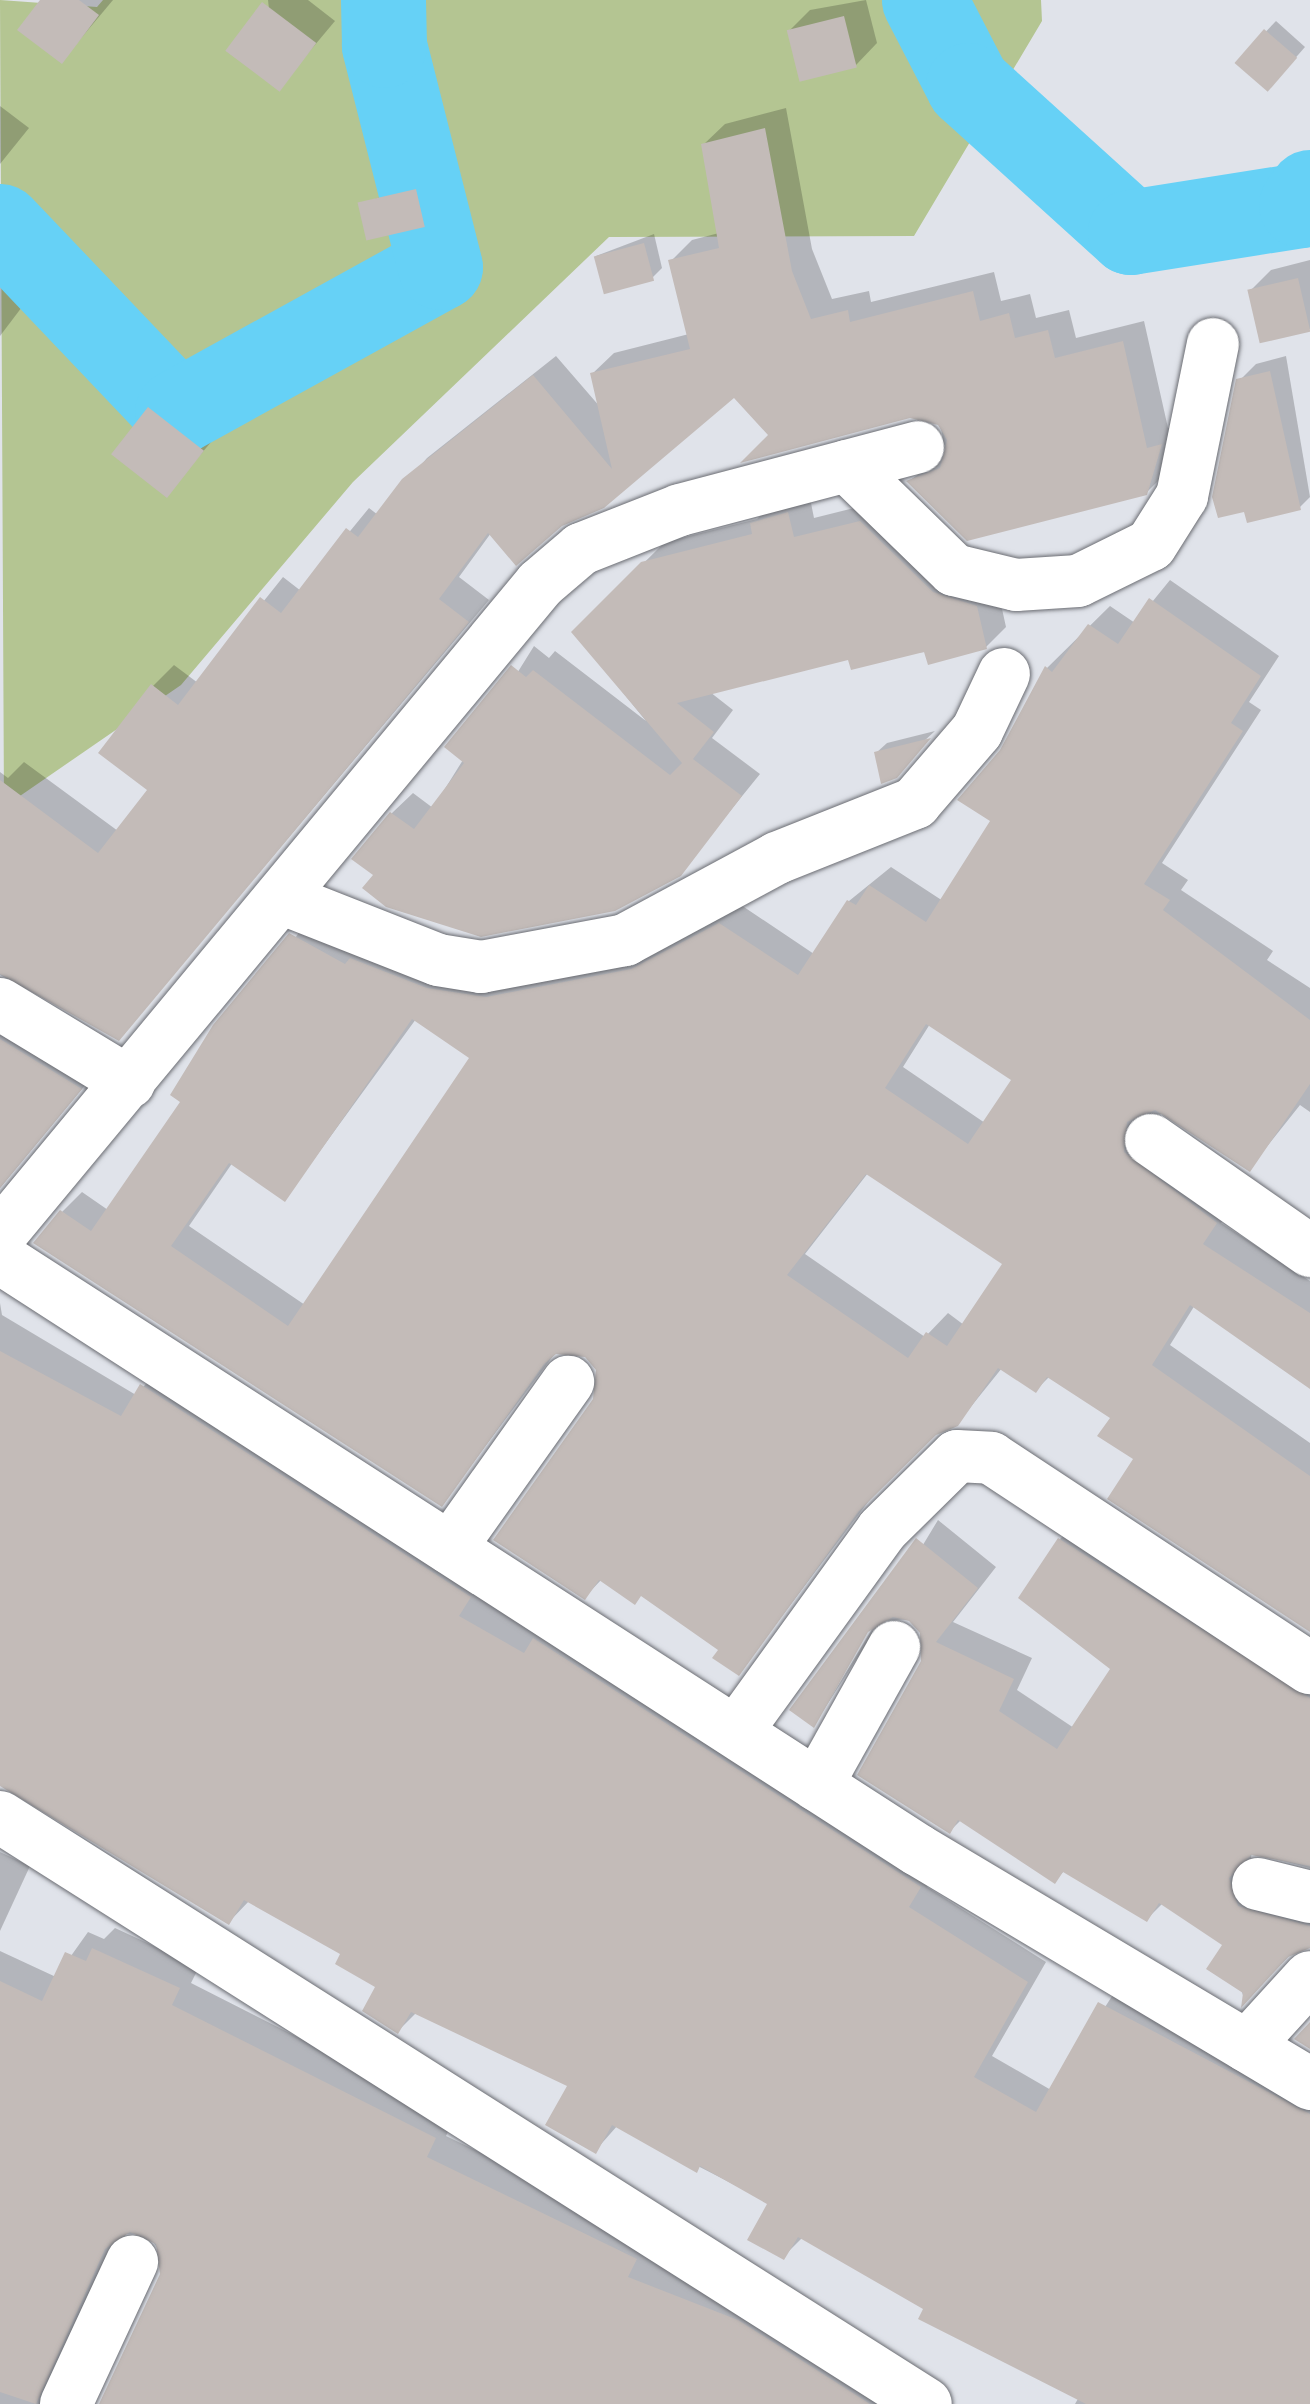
<!DOCTYPE html>
<style>
body{margin:0}
#map{position:relative;width:1310px;height:2404px;overflow:hidden;background:#e0e3ea;font-family:"PT Serif",serif}
div>[style]{position:absolute}
[style*='--x']{left:calc(var(--x)*1px);top:calc(var(--y)*1px);width:calc(var(--w)*1px);rotate:calc(var(--a)*1deg)}
.green>*{inset:0;background:#b4c592}
.shadow>*{inset:0;background:#0003}
.river>*{height:85px;margin:-42.5px;padding:0 42.5px;transform-origin:42.5px;border-radius:42.5px;background:#66d1f6}
.building>*{inset:0;background:#c3bbb8;transform-origin:0 0}
.roads{filter:drop-shadow(0 0 2px #6a6c72) drop-shadow(0 0 2px #6a6c72)}
.minor>*{height:52px;margin:-26px;padding:0 26px;transform-origin:26px;border-radius:26px;background:#fff}
span{translate:-50% -50%;white-space:nowrap;text-align:center;line-height:1.15;-webkit-text-stroke:10px #eef0f7;paint-order:stroke}
</style>
<div id="map">
<div class="green">
<div style="clip-path:polygon(0 0,97px 7px,103px 0,1041px 0,1042px 21px,914px 236px,609px 237px,353px 482px,181px 685px,4px 807px)"></div>
</div>
<div class="shadow">
<div style="clip-path:polygon(43px 0,113px 0,62px 61px)"></div>
<div style="clip-path:polygon(268px 0,308px 0,335px 21px,278px 89px)"></div>
<div style="clip-path:polygon(866px 0,877px 43px,856px 65px,789px 31px,810px 10px)"></div>
<div style="clip-path:polygon(1276px 21px,1305px 47px,1277px 79px,1237px 62px)"></div>
<div style="clip-path:polygon(0 106px,29px 128px,0 164px)"></div>
<div style="clip-path:polygon(786px 108px,812px 249px,832px 299px,869px 291px,871px 302px,994px 272px,1001px 301px,1030px 294px,1036px 318px,1069px 310px,1076px 338px,1144px 321px,1168px 428px,1181px 425px,1168px 471px,1146px 493px,909px 481px,946px 454px,940px 423px,910px 415px,772px 435px,734px 394px,603px 506px,491px 533px,459px 577px,489px 600px,119px 1038px,0 975px,0 772px,8px 778px,24px 762px,118px 831px,150px 790px,153px 686px,174px 665px,198px 683px,283px 577px,301px 591px,369px 508px,378px 515px,427px 458px,556px 356px,601px 408px,592px 374px,614px 353px,689px 334px,671px 261px,692px 240px,719px 233px,703px 145px,725px 124px)"></div>
<div style="clip-path:polygon(426px 181px,434px 215px,424px 225px,361px 204px)"></div>
<div style="clip-path:polygon(654px 234px,662px 268px,652px 278px,596px 256px)"></div>
<div style="clip-path:polygon(1310px 260px,1310px 329px,1263px 341px,1250px 291px,1271px 270px)"></div>
<div style="clip-path:polygon(0 284px,25px 303px,0 336px)"></div>
<div style="clip-path:polygon(1286px 356px,1310px 497px,1299px 508px,1246px 509px,1239px 381px,1256px 364px)"></div>
<div style="clip-path:polygon(171px 388px,223px 428px,167px 494px,150px 409px)"></div>
<div style="clip-path:polygon(809px 493px,814px 518px,882px 501px,997px 586px,1006px 627px,985px 648px,850px 657px,710px 692px,733px 710px,712px 738px,760px 774px,679px 874px,376px 874px,392px 813px,413px 793px,433px 808px,534px 646px,549px 658px,555px 651px,646px 721px,574px 632px,665px 542px,757px 519px,773px 503px)"></div>
<div style="clip-path:polygon(evenodd,1170px 580px,1279px 656px,1249px 702px,1261px 710px,1162px 863px,1188px 880px,1181px 890px,1273px 951px,1267px 960px,1310px 988px,1310px 1112px,1300px 1105px,1249px 1169px,1168px 1113px,1140px 1117px,1235px 1202px,1221px 1223px,1310px 1281px,1310px 1385px,1195px 1305px,1170px 1345px,1310px 1443px,1310px 1629px,1136px 1459px,1113px 1417px,1050px 1376px,1036px 1390px,1002px 1368px,957px 1424px,935px 1432px,877px 1490px,739px 1673px,721px 1649px,642px 1594px,602px 1579px,585px 1597px,598px 1370px,586px 1355px,556px 1352px,442px 1504px,62px 1212px,82px 1192px,108px 1210px,311px 915px,497px 978px,741px 905px,814px 954px,849px 901px,891px 867px,943px 901px,994px 821px,1002px 752px,1047px 668px,1110px 606px,1135px 623px,1170px 580px,416px 1019px,472px 1057px,305px 1305px,189px 1226px,233px 1162px,285px 1199px,416px 1019px,1170px 580px,930px 1024px,1014px 1079px,985px 1123px,903px 1067px,930px 1024px,1170px 580px,868px 1173px,1006px 1263px,964px 1325px,948px 1313px,925px 1337px,805px 1254px,868px 1173px)"></div>
<div style="clip-path:polygon(935px 731px,883px 779px,876px 753px,887px 743px)"></div>
<div style="clip-path:polygon(0 999px,101px 1066px,0 1188px)"></div>
<div style="clip-path:polygon(0 1303px,2px 1315px,136px 1395px,162px 1366px,939px 1866px,927px 1887px,1046px 1962px,992px 2056px,1051px 2090px,1120px 1984px,1310px 2088px,1310px 2404px,1075px 2404px,1079px 2397px,803px 2237px,783px 2257px,770px 2203px,618px 2125px,595px 2151px,570px 2085px,417px 2012px,398px 2031px,379px 1986px,344px 1953px,250px 1900px,229px 1922px,0 1783px)"></div>
<div style="clip-path:polygon(938px 1520px,996px 1567px,953px 1622px,1032px 1658px,1017px 1690px,1074px 1728px,1113px 1669px,1060px 1539px,1080px 1520px,1310px 1671px,1310px 1868px,1252px 1853px,1248px 1871px,1310px 1901px,1310px 1948px,1299px 1946px,1245px 2001px,1225px 1944px,1163px 1903px,1147px 1919px,1065px 1870px,1055px 1880px,962px 1819px,950px 1831px,923px 1632px,911px 1619px,881px 1621px,814px 1725px)"></div>
<div style="clip-path:polygon(0 1852px,30px 1866px,0 1931px)"></div>
<div style="clip-path:polygon(115px 1928px,199px 1967px,191px 1983px,455px 2117px,446px 2136px,656px 2237px,905px 2404px,102px 2404px,162px 2274px,164px 2258px,147px 2233px,126px 2234px,59px 2369px,67px 2404px,0 2404px,0 1951px,56px 1977px,88px 1932px,104px 1939px)"></div>
</div>
<div class="river">
<div style="--x:924;--y:0;--w:96;--a:62.6"></div>
<div style="--x:968;--y:85;--w:219;--a:42.2"></div>
<div style="--x:1130;--y:232;--w:173;--a:-9"></div>
<div style="--x:1301;--y:205;--w:16;--a:-55"></div>
<div style="--x:0;--y:226;--w:257;--a:46.4"></div>
<div style="--x:177;--y:412;--w:300;--a:-28.9"></div>
<div style="--x:440;--y:267;--w:229;--a:-104.2"></div>
<div style="--x:384;--y:45;--w:45;--a:-91.3"></div>
</div>
<div class="building">
<div style="clip-path:polygon(40px 0,79px 0,99px 15px,62px 64px,17px 30px)"></div>
<div style="left:262px;top:2px;width:68px;height:61px;rotate:37deg"></div>
<div style="left:844px;top:16px;width:53px;height:59px;rotate:76deg"></div>
<div style="left:1264px;top:29px;width:44px;height:45px;rotate:41deg"></div>
<div style="clip-path:polygon(765px 128px,792px 271px,811px 319px,848px 310px,850px 322px,973px 291px,980px 321px,1009px 313px,1015px 338px,1048px 330px,1055px 358px,1123px 341px,1147px 448px,1162px 444px,1147px 495px,967px 541px,906px 481px,940px 468px,947px 440px,938px 425px,910px 418px,740px 463px,768px 435px,734px 398px,604px 508px,562px 526px,516px 566px,488px 533px,439px 599px,469px 622px,119px 1041px,0 974px,0 780px,98px 853px,147px 790px,98px 753px,151px 684px,178px 705px,260px 597px,281px 613px,346px 528px,358px 537px,402px 479px,533px 375px,612px 469px,590px 373px,690px 349px,668px 260px,719px 248px,701px 144px)"></div>
<div style="left:416px;top:189px;width:39px;height:60px;rotate:77deg"></div>
<div style="left:644px;top:243px;width:39px;height:52px;rotate:75deg"></div>
<div style="left:1298px;top:278px;width:55px;height:52px;rotate:77deg"></div>
<div style="clip-path:polygon(1270px 371px,1301px 510px,1247px 523px,1244px 512px,1218px 518px,1212px 497px,1236px 379px)"></div>
<div style="left:148px;top:407px;width:71px;height:60px;rotate:38deg"></div>
<div style="clip-path:polygon(788px 512px,794px 537px,860px 521px,933px 592px,977px 606px,987px 649px,928px 665px,924px 652px,851px 670px,848px 660px,677px 703px,714px 732px,693px 759px,742px 796px,681px 876px,615px 911px,481px 937px,386px 907px,362px 888px,373px 875px,351px 859px,390px 812px,414px 829px,464px 763px,444px 747px,511px 665px,526px 677px,533px 670px,670px 775px,682px 763px,571px 632px,641px 562px,752px 534px,750px 523px)"></div>
<div style="clip-path:polygon(evenodd,1149px 598px,1261px 676px,1231px 723px,1243px 731px,1144px 884px,1170px 900px,1163px 910px,1310px 1020px,1310px 1084px,1250px 1172px,1155px 1110px,1127px 1122px,1124px 1152px,1217px 1223px,1203px 1244px,1310px 1313px,1310px 1389px,1190px 1305px,1152px 1365px,1310px 1476px,1310px 1632px,1107px 1499px,1133px 1459px,1097px 1436px,1110px 1418px,1047px 1377px,1036px 1393px,998px 1368px,958px 1426px,936px 1435px,858px 1512px,739px 1676px,712px 1658px,718px 1650px,641px 1596px,635px 1605px,599px 1580px,585px 1600px,493px 1540px,593px 1399px,596px 1370px,585px 1357px,556px 1354px,544px 1364px,442px 1507px,33px 1243px,60px 1210px,91px 1231px,180px 1102px,170px 1095px,213px 1025px,289px 933px,345px 964px,350px 958px,427px 988px,486px 997px,631px 969px,719px 923px,798px 975px,847px 900px,856px 905px,869px 885px,926px 922px,990px 821px,957px 800px,1000px 750px,1045px 666px,1052px 672px,1088px 624px,1118px 644px,1149px 598px,412px 1019px,469px 1058px,288px 1326px,171px 1246px,229px 1163px,285px 1202px,412px 1019px,1149px 598px,926px 1024px,1011px 1080px,968px 1144px,885px 1088px,926px 1024px,1149px 598px,866px 1174px,1002px 1264px,947px 1346px,926px 1332px,908px 1358px,787px 1275px,866px 1174px)"></div>
<div style="clip-path:polygon(931px 738px,897px 778px,881px 784px,874px 752px)"></div>
<div style="clip-path:polygon(0 1039px,82px 1089px,0 1188px)"></div>
<div style="clip-path:polygon(0 1351px,121px 1416px,140px 1384px,471px 1597px,459px 1616px,524px 1653px,533px 1638px,921px 1887px,909px 1907px,1028px 1982px,974px 2077px,1036px 2112px,1098px 2002px,1310px 2114px,1310px 2404px,1086px 2404px,918px 2319px,923px 2309px,798px 2237px,784px 2260px,747px 2240px,767px 2204px,700px 2166px,697px 2173px,612px 2125px,596px 2154px,545px 2125px,567px 2086px,411px 2012px,398px 2034px,362px 2011px,375px 1987px,335px 1964px,340px 1954px,244px 1900px,229px 1925px,0 1786px)"></div>
<div style="clip-path:polygon(916px 1538px,978px 1588px,936px 1642px,1014px 1679px,999px 1711px,1057px 1749px,1110px 1669px,1018px 1598px,1058px 1538px,1310px 1698px,1310px 1866px,1251px 1855px,1229px 1878px,1238px 1906px,1310px 1926px,1310px 1948px,1288px 1957px,1241px 2008px,1243px 1993px,1206px 1969px,1222px 1945px,1159px 1903px,1147px 1922px,1063px 1872px,1055px 1884px,958px 1820px,950px 1834px,857px 1775px,921px 1661px,920px 1633px,909px 1621px,893px 1617px,868px 1632px,814px 1728px,789px 1710px)"></div>
<div style="clip-path:polygon(92px 1948px,180px 1988px,172px 2005px,436px 2138px,427px 2157px,637px 2259px,628px 2277px,738px 2320px,870px 2404px,99px 2404px,160px 2274px,156px 2244px,130px 2232px,105px 2249px,36px 2404px,0 2392px,0 1981px,42px 2001px,65px 1952px,86px 1961px)"></div>
<div style="clip-path:polygon(1310px 2022px,1310px 2049px,1294px 2039px)"></div>
</div>
<div class="roads">
<div class="minor">
<div style="--x:847;--y:466;--w:149;--a:44.2"></div>
<div style="--x:954;--y:570;--w:64;--a:13.6"></div>
<div style="--x:1016;--y:585;--w:62;--a:-3.7"></div>
<div style="--x:1078;--y:581;--w:81;--a:-26.3"></div>
<div style="--x:1151;--y:545;--w:58;--a:-57.7"></div>
<div style="--x:1182;--y:496;--w:155;--a:-78.5"></div>
<div style="--x:286;--y:900;--w:163;--a:21.5"></div>
<div style="--x:438;--y:960;--w:44;--a:9.2"></div>
<div style="--x:481;--y:967;--w:147;--a:-10.6"></div>
<div style="--x:625;--y:940;--w:173;--a:-28.3"></div>
<div style="--x:777;--y:858;--w:149;--a:-21.7"></div>
<div style="--x:915;--y:803;--w:95;--a:-49.3"></div>
<div style="--x:977;--y:731;--w:63;--a:-64.7"></div>
<div style="--x:0;--y:1004;--w:151;--a:31.2"></div>
<div style="--x:1151;--y:1140;--w:194;--a:34.9"></div>
<div style="--x:0;--y:1235;--w:846;--a:-50.32"></div>
<div style="--x:540;--y:584;--w:54;--a:-40.5"></div>
<div style="--x:581;--y:549;--w:106;--a:-21.5"></div>
<div style="--x:680;--y:510;--w:246;--a:-14.8"></div>
<div style="--x:0;--y:1258;--w:1092;--a:32.82"></div>
<div style="--x:918;--y:1850;--w:457;--a:30.8"></div>
<div style="--x:450;--y:1548;--w:204;--a:-54.6"></div>
<div style="--x:736;--y:1732;--w:249;--a:-54.1"></div>
<div style="--x:882;--y:1530;--w:105;--a:-44.6"></div>
<div style="--x:957;--y:1456;--w:34;--a:3"></div>
<div style="--x:991;--y:1458;--w:382;--a:33.4"></div>
<div style="--x:817;--y:1785;--w:158;--a:-60.8"></div>
<div style="--x:0;--y:1817;--w:1096;--a:32.37"></div>
<div style="--x:1258;--y:1884;--w:54;--a:14"></div>
<div style="--x:1247;--y:2046;--w:93;--a:-47.6"></div>
<div style="--x:66;--y:2404;--w:157;--a:-65.1"></div>
</div>
</div>
</div>
